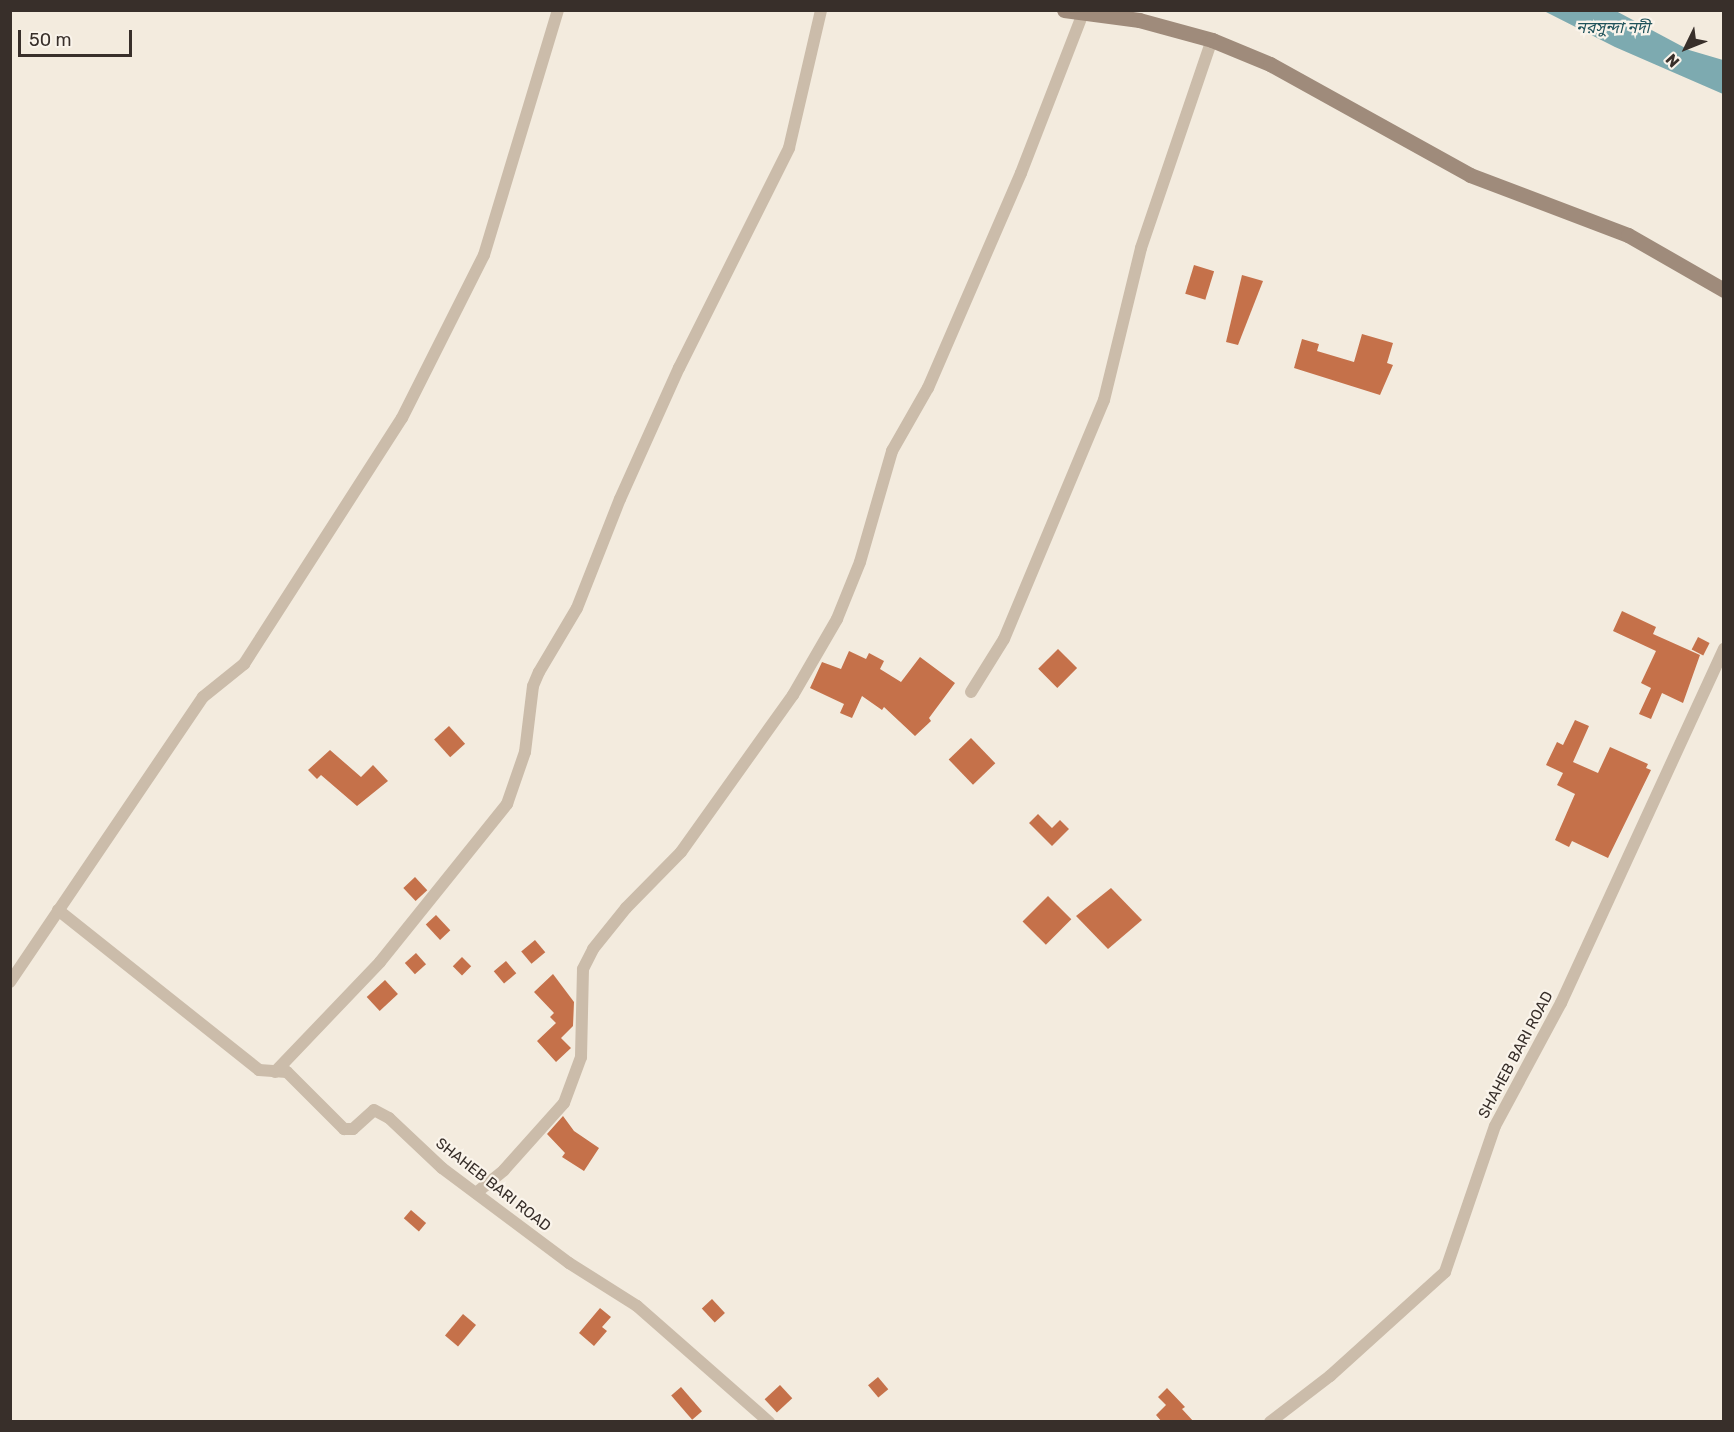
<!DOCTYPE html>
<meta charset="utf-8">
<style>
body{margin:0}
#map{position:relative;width:1734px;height:1432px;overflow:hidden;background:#f3ebde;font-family:Rubik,"Noto Sans Bengali",sans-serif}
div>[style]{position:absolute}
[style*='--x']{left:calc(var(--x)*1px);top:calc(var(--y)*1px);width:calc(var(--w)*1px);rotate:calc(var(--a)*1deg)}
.water>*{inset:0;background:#7daab0}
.building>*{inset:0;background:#c5714a;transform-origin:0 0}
.street>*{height:12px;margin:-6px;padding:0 6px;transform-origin:6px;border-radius:6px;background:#cbbcaa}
.secondary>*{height:15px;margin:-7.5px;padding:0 7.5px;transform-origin:7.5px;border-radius:7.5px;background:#9f8b7b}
span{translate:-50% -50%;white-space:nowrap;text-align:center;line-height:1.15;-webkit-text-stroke:4.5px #faf4eb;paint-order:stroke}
.street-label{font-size:15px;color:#382f2a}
.water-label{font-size:16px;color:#1f525a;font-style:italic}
.frame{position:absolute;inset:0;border:12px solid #382f2a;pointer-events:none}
.north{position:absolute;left:1656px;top:18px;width:60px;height:60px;-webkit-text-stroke:4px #faf4eb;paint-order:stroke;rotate:227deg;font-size:16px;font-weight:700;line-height:24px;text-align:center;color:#382f2a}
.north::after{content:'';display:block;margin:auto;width:21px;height:27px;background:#382f2a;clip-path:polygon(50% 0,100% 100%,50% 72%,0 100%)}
.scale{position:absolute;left:18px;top:30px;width:114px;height:27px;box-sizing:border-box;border:3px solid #382f2a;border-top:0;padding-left:8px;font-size:18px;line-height:21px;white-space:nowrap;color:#382f2a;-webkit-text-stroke:4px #faf4eb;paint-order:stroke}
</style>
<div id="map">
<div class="water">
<div style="clip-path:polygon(1544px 11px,1616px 11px,1689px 50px,1723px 60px,1723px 94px,1615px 47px)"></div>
</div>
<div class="building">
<div style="left:1194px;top:265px;width:21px;height:30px;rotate:17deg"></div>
<div style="clip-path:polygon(1242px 275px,1263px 281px,1238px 345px,1226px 342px)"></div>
<div style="clip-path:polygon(1362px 334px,1393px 343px,1387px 363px,1393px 365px,1380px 395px,1294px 368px,1302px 339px,1319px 344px,1317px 351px,1354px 362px)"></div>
<div style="clip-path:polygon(1622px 611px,1656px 627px,1653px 634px,1700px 655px,1683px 703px,1662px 693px,1651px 719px,1639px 714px,1651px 688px,1641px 683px,1656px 651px,1613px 631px)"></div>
<div style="left:1698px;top:637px;width:13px;height:14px;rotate:27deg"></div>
<div style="left:1058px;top:649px;width:27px;height:28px;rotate:45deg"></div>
<div style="clip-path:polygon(849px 651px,866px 659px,869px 653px,884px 661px,880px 669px,901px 682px,920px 657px,955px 683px,929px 718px,931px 721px,915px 736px,884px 707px,882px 710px,862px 696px,852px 718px,840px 713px,844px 704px,810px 688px,822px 662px,841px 669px)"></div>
<div style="clip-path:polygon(1575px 720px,1589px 726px,1573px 762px,1598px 773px,1610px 747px,1648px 764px,1646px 768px,1651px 770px,1608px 858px,1572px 841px,1569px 847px,1555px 840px,1575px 794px,1557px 785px,1563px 773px,1546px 765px,1557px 742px,1563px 745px)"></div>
<div style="left:449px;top:726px;width:24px;height:20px;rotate:48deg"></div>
<div style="left:971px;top:738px;width:35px;height:31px;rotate:46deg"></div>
<div style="clip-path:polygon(330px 750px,361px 777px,373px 765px,388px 781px,357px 806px,321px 775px,317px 779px,308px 770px)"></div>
<div style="clip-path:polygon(1038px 814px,1052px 828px,1060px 820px,1069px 829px,1052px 846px,1029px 823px)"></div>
<div style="left:415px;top:877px;width:18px;height:16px;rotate:47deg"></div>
<div style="clip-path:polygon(1111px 888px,1142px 920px,1108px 949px,1076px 916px)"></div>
<div style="left:1048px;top:896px;width:33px;height:36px;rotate:45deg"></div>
<div style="left:436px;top:915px;width:21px;height:14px;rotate:47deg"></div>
<div style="left:535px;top:940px;width:16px;height:18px;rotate:50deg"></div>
<div style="left:416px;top:953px;width:15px;height:15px;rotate:48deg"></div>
<div style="left:462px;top:957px;width:13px;height:13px;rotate:45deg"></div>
<div style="left:506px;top:961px;width:16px;height:16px;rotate:50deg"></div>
<div style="clip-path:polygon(553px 974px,574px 1002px,573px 1026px,561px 1038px,571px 1048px,556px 1062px,537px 1041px,556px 1023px,550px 1017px,554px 1013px,534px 992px)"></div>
<div style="left:385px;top:980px;width:19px;height:25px;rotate:47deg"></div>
<div style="clip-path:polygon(563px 1116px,574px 1131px,599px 1148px,584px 1171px,562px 1157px,565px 1153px,547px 1134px)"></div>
<div style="left:411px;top:1210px;width:20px;height:11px;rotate:41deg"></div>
<div style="left:712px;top:1299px;width:19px;height:14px;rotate:47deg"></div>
<div style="clip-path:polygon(600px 1308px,611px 1317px,602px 1327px,607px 1331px,594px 1346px,579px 1333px)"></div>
<div style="left:463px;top:1314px;width:17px;height:28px;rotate:40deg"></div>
<div style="left:878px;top:1377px;width:16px;height:13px;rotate:50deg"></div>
<div style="left:780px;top:1385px;width:18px;height:21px;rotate:47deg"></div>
<div style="left:681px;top:1387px;width:32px;height:13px;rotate:49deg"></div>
<div style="clip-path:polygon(1167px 1388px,1185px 1407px,1182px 1409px,1194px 1422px,1162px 1422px,1156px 1415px,1166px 1405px,1158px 1397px)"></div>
</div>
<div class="street">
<div style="--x:971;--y:692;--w:62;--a:-58.1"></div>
<div style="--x:1004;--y:639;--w:259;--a:-67.3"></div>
<div style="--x:1104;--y:400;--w:156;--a:-76.3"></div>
<div style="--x:1141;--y:248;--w:220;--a:-71.2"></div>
<div style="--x:58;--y:910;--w:257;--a:38.5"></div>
<div style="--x:259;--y:1070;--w:28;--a:4"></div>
<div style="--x:287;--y:1072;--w:81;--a:45"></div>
<div style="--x:344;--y:1129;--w:9;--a:0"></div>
<div style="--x:353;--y:1129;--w:28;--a:-42"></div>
<div style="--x:374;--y:1110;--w:17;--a:28"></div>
<div style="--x:389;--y:1118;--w:73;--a:43.3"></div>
<div style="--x:442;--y:1168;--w:159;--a:36.8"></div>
<div style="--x:569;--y:1263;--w:80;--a:32.3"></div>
<div style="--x:637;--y:1306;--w:176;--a:41.3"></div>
<div style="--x:10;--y:982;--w:344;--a:-55.9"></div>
<div style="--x:203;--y:697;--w:53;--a:-38.8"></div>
<div style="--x:244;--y:664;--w:292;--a:-57.3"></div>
<div style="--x:402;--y:418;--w:182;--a:-63.3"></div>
<div style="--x:484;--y:255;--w:256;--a:-73.2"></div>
<div style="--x:275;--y:1072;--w:152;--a:-46.3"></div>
<div style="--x:380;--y:962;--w:203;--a:-51.2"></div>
<div style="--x:507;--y:804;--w:55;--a:-70.9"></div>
<div style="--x:525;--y:752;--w:66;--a:-83.1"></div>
<div style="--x:533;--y:686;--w:15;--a:-67"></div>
<div style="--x:539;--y:672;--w:74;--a:-59.3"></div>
<div style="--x:577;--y:608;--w:117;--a:-68.5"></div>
<div style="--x:620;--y:499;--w:144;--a:-65.8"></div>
<div style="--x:679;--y:368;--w:246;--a:-63.4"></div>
<div style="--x:789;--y:148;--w:142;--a:-76.9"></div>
<div style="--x:476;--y:1193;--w:36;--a:-39"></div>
<div style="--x:504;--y:1170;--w:90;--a:-48.2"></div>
<div style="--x:564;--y:1103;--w:49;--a:-69.7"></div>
<div style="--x:581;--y:1057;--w:88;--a:-88.7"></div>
<div style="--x:583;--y:969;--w:22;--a:-63"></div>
<div style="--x:593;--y:949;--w:53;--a:-51.2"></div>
<div style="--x:626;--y:908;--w:78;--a:-45.5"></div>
<div style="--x:681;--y:852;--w:193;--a:-54.5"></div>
<div style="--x:793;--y:695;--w:88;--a:-59.9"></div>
<div style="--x:837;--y:619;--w:61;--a:-68"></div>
<div style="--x:860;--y:562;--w:116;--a:-73.9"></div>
<div style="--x:892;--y:451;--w:73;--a:-60.3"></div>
<div style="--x:928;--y:388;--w:234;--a:-66.6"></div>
<div style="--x:1021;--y:173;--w:172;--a:-68.8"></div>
<div style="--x:1270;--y:1422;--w:76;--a:-37.5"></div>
<div style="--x:1330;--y:1376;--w:155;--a:-42.1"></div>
<div style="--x:1445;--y:1272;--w:154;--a:-71.1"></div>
<div style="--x:1495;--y:1126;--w:140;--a:-61.8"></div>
<div style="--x:1561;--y:1003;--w:390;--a:-65.3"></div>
</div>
<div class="secondary">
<div style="--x:1064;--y:10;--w:76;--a:7.6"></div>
<div style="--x:1139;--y:20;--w:76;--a:15.3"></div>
<div style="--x:1212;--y:40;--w:63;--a:22.5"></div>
<div style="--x:1270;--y:64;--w:229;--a:29"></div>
<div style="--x:1470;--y:175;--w:169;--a:20.8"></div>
<div style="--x:1628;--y:235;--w:111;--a:29.8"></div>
</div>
<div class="street-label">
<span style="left:1516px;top:1055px;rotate:-62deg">SHAHEB BARI ROAD</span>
<span style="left:493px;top:1185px;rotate:38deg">SHAHEB BARI ROAD</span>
</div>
<div class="water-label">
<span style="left:1613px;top:28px">নরসুন্দা নদী</span>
</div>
<div class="frame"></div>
<div class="north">N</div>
<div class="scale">50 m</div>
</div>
